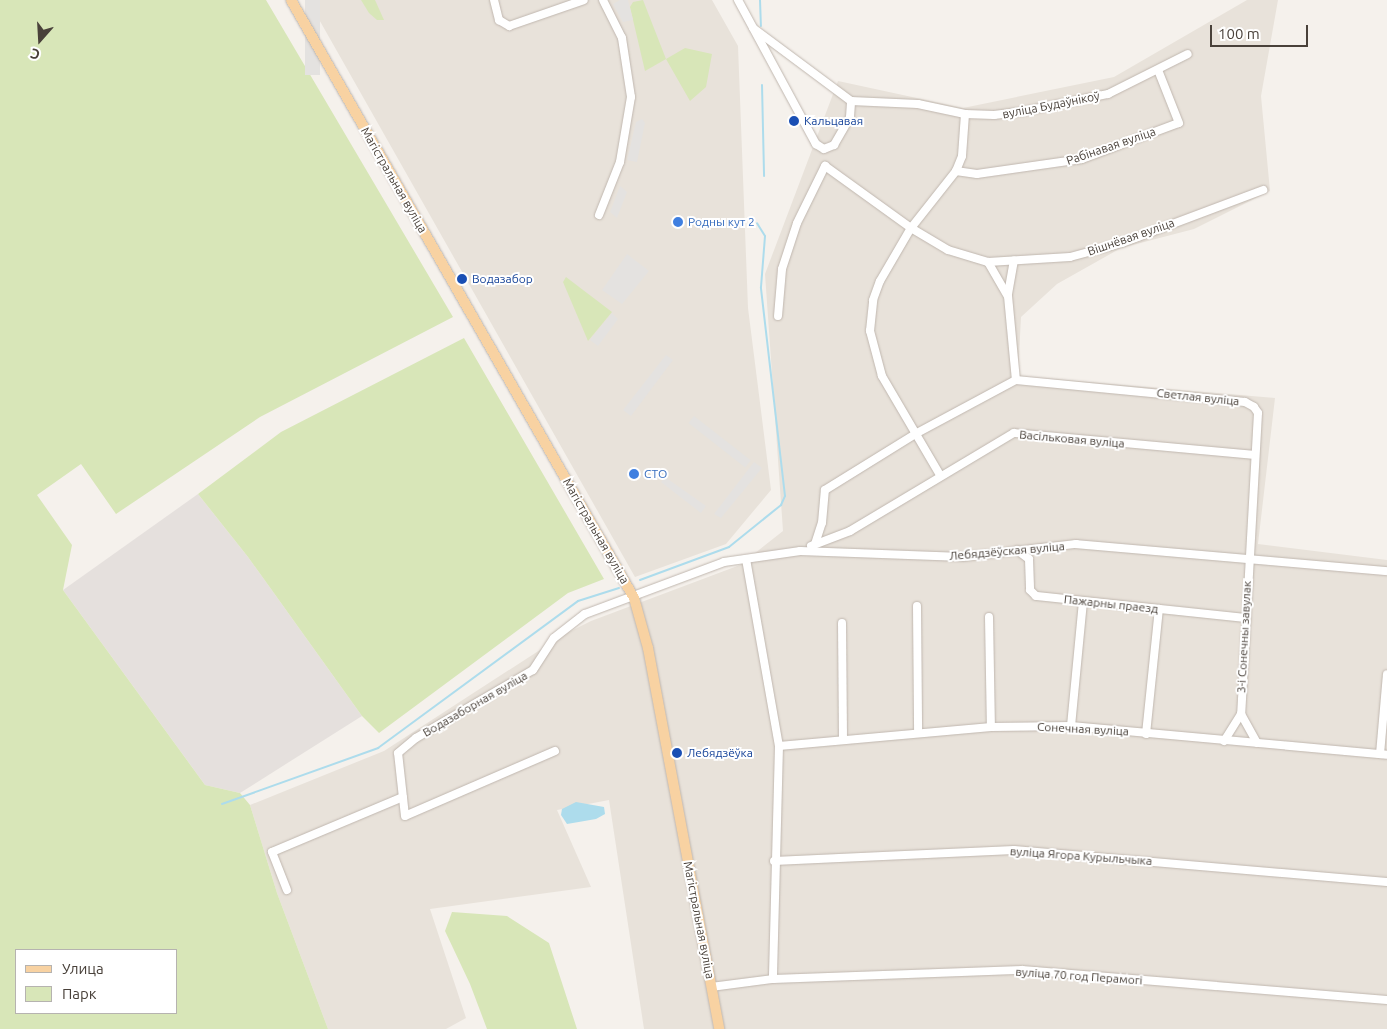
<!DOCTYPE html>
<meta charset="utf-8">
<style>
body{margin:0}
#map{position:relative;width:1387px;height:1029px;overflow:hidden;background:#f5f1ec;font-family:Ubuntu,sans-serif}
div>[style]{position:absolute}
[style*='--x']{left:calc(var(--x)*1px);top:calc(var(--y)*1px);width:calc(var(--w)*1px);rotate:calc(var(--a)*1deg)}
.residential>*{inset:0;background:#e8e2da}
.industrial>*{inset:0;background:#e5e0dd}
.green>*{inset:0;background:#d8e6b8}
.parking>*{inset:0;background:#e4e2e0;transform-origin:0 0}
.water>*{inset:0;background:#addcec}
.stream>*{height:2px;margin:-1px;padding:0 1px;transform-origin:1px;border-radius:1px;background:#addcec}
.roads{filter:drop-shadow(0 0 1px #c0b7af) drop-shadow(0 0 1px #c0b7af)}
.minor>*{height:8px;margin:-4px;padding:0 4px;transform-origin:4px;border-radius:4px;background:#fff}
.major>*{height:10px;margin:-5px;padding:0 5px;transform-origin:5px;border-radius:5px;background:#f8d2a2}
.dots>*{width:14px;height:14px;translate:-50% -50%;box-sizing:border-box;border:2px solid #fff;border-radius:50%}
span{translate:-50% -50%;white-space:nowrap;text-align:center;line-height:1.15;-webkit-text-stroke:4px #fff;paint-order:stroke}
.street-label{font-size:12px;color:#49413a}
.transit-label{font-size:12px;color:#164399}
.left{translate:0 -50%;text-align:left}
.shop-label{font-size:12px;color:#366cbe}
.legend{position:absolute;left:15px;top:949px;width:162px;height:65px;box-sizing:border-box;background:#fff;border:1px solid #b6b3b0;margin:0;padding:6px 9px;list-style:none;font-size:15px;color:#49413a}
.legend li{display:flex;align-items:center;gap:10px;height:25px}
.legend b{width:25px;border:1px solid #b6b3b0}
.north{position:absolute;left:15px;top:15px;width:50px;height:50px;-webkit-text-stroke:4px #fff;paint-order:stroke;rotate:199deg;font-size:14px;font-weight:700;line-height:20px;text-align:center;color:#49413a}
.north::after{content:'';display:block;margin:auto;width:18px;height:22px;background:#49413a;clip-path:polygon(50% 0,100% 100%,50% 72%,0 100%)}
.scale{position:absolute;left:1210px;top:25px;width:98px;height:22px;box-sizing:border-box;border:2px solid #49413a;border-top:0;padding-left:6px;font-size:15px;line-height:18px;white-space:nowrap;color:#49413a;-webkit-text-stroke:4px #fff;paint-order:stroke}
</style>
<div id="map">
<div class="residential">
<div style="clip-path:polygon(308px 0,712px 0,738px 46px,748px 308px,771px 490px,726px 544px,635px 577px)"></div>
<div style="clip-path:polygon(1247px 0,1278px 0,1261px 96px,1270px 191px,1194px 229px,1121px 248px,1057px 284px,1021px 317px,1018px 376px,1275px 398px,1258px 544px,1387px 560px,1387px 1029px,644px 1029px,609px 800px,557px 810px,591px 887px,430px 909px,466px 1018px,446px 1029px,328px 1029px,277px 893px,250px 805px,384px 751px,563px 635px,591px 621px,740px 565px,783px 531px,765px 274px,838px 81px,963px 108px,1114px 77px)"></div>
</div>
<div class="industrial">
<div style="clip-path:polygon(198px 494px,248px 557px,362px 716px,240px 793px,205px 785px,63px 590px)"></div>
</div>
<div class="green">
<div style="clip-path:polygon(evenodd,0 0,266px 0,453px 317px,260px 417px,116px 514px,81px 464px,37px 495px,72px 545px,63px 590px,205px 785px,240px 793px,250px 805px,277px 893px,328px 1029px,0 1029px,0 0,16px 950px,176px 950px,176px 1013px,16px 1013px,16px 950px)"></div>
<div style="clip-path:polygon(361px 0,375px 0,384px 20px,377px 20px,369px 13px)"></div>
<div style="clip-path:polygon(643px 0,666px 59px,685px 48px,712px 54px,706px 87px,690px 101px,666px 59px,645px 71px,630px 7px,633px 2px)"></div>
<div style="clip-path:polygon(566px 277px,612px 312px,588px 341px,563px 282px)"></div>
<div style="clip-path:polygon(464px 338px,604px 579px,568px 593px,379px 733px,362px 716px,248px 557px,198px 494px,281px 432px)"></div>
<div style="clip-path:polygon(452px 912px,507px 916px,549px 943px,577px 1029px,487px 1029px,470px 984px,445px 931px)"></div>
</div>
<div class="parking">
<div style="left:305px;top:0;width:15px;height:75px"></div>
<div style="clip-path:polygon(620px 0,628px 0,633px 20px,623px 22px,613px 4px)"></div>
<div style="clip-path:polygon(642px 119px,645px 123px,637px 162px,627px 160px,636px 122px)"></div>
<div style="clip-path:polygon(620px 186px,627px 192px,617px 218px,610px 212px)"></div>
<div style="clip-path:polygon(627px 254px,649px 271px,622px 304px,602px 290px)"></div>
<div style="clip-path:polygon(612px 313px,618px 319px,598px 346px,590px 340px)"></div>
<div style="clip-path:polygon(666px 355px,673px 360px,631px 416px,623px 410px)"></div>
<div style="left:694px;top:416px;width:72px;height:9px;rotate:38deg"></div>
<div style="clip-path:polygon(754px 462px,762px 468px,721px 518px,714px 514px)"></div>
<div style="clip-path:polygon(665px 477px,706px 506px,701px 513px,661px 482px)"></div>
</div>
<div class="water">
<div style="clip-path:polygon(576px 802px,604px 807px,605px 814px,596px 819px,567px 824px,561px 815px,562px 809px)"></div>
</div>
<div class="stream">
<div style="--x:760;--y:0;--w:26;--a:88"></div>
<div style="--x:762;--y:85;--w:91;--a:88.7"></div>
<div style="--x:640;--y:580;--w:95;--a:-20.3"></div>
<div style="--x:729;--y:547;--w:67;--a:-38.9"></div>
<div style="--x:781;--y:505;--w:10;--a:-66"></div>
<div style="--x:785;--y:496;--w:210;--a:-96.6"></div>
<div style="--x:761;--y:287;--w:51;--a:-85.5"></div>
<div style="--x:765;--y:236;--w:15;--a:-122"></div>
<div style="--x:222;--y:804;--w:166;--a:-19.7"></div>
<div style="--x:378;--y:748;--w:248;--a:-36.3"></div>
<div style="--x:578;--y:601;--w:43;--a:-17.6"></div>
</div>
<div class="roads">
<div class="minor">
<div style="--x:494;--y:0;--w:21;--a:76"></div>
<div style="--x:499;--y:20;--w:12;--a:31"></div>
<div style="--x:509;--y:26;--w:79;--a:-19.1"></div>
<div style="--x:738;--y:0;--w:164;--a:61.6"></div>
<div style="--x:816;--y:144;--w:9;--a:32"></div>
<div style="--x:824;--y:149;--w:11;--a:-22"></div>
<div style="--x:834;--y:145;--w:32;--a:-60"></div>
<div style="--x:850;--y:117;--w:16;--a:-86"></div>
<div style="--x:851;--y:101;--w:122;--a:-143.3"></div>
<div style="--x:851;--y:101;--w:67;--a:2.6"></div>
<div style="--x:918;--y:104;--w:48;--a:12"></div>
<div style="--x:965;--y:114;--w:29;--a:2"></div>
<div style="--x:994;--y:115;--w:31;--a:-7"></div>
<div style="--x:1025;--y:111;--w:85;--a:-11.6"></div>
<div style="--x:1108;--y:94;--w:89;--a:-26.6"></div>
<div style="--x:825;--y:166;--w:106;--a:35.8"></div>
<div style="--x:911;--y:228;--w:43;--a:30.7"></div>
<div style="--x:948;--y:250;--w:42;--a:16.7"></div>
<div style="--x:988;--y:262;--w:82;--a:-3.5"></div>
<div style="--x:1070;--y:257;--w:54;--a:-15.1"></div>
<div style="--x:1122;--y:243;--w:151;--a:-20.6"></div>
<div style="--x:956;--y:171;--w:21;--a:8"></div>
<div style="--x:977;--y:174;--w:106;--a:-8.1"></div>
<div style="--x:1082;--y:159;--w:103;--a:-20.4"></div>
<div style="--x:1179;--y:123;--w:57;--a:-111.6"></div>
<div style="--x:599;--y:215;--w:57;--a:-68.4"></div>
<div style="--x:620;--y:162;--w:66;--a:-80.4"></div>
<div style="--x:631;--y:97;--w:60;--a:-98.7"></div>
<div style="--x:622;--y:38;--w:42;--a:-116.6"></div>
<div style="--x:988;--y:262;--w:39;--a:60"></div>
<div style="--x:1008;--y:296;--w:84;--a:84.6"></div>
<div style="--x:1008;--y:294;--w:34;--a:-80"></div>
<div style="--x:778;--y:316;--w:47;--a:-85.1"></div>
<div style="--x:782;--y:269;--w:48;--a:-71.9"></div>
<div style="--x:797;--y:223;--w:64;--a:-63.8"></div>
<div style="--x:940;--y:475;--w:115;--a:-120.4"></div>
<div style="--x:882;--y:376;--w:47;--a:-104.9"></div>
<div style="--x:870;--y:331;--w:31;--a:-84"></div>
<div style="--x:873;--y:300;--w:20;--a:-70"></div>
<div style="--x:880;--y:281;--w:61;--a:-59.7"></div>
<div style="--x:911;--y:228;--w:73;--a:-51.7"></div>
<div style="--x:956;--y:171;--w:16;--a:-68"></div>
<div style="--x:962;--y:156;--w:42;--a:-85.9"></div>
<div style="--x:815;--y:544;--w:22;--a:-72"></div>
<div style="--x:822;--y:523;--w:33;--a:-85"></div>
<div style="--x:825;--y:490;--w:108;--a:-31.8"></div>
<div style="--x:917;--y:433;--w:112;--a:-28.2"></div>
<div style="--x:1016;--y:380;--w:230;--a:5.5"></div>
<div style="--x:1245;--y:402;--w:10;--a:29"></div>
<div style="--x:1254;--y:407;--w:7;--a:56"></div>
<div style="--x:1258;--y:413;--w:301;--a:93.2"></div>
<div style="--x:1241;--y:714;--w:32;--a:122"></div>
<div style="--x:811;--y:546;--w:42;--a:-21"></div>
<div style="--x:850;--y:531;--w:191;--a:-30.9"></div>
<div style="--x:1014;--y:433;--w:241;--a:5.2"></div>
<div style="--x:1017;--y:550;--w:15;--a:37"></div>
<div style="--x:1029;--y:559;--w:31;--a:88"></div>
<div style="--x:1030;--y:590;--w:8;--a:45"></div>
<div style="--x:1036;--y:596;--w:209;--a:6"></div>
<div style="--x:746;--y:559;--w:190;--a:80"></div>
<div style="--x:779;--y:746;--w:233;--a:91.5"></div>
<div style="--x:917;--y:606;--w:127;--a:89.5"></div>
<div style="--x:989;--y:617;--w:110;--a:89"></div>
<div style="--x:842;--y:623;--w:117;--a:89.5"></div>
<div style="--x:1241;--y:714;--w:33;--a:61"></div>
<div style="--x:1071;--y:726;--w:125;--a:-84.5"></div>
<div style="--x:1146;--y:734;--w:126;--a:-84.1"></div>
<div style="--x:779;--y:746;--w:213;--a:-5.1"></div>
<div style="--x:991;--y:727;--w:80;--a:-0.7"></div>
<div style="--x:1071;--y:726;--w:317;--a:5.2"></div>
<div style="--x:555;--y:751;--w:163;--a:156.6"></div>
<div style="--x:405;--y:816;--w:63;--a:-96.3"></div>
<div style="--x:398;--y:753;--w:23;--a:-40"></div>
<div style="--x:416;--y:738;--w:135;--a:-30.2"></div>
<div style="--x:533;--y:670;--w:38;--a:-57"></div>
<div style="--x:554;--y:638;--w:39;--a:-38"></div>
<div style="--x:585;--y:614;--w:148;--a:-20.5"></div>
<div style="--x:724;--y:562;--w:77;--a:-8.2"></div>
<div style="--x:800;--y:551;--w:163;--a:2.1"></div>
<div style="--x:963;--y:557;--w:114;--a:-6.6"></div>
<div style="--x:1076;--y:544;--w:312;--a:5"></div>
<div style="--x:1380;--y:754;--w:80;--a:-85"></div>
<div style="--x:774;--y:861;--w:240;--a:-2.6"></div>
<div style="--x:1014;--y:850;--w:374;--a:4.9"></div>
<div style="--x:287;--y:890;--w:41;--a:-111.5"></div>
<div style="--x:272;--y:852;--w:142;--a:-22.8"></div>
<div style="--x:711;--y:987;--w:63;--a:-7.4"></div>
<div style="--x:773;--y:979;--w:249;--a:-2.1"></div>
<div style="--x:1022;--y:970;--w:366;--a:4.7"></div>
</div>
<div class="major">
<div style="--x:291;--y:0;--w:689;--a:60.16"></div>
<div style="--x:634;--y:598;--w:52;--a:74.4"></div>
<div style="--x:648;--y:648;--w:388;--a:79.4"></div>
</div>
</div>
<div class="dots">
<div style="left:794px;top:121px;background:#1a4fb4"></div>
<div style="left:678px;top:222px;background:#3f7fe0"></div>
<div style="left:462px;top:279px;background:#1a4fb4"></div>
<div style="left:634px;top:474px;background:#3f7fe0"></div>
<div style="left:677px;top:753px;background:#1a4fb4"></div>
</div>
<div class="street-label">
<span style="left:1051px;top:105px;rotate:-11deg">вуліца Будаўнікоў</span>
<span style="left:1111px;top:146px;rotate:-19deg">Рабінавая вуліца</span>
<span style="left:394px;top:180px;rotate:60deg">Магістральная вуліца</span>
<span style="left:1131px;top:237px;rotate:-19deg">Вішнёвая вуліца</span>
<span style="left:1198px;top:397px;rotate:6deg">Светлая вуліца</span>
<span style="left:1072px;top:439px;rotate:5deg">Васільковая вуліца</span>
<span style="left:596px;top:531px;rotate:60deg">Магістральная вуліца</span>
<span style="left:1007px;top:551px;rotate:-5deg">Лебядзёўская вуліца</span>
<span style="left:1111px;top:604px;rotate:6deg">Пажарны праезд</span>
<span style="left:1244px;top:637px;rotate:-87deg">3-і Сонечны завулак</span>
<span style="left:475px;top:704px;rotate:-30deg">Водазаборная вуліца</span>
<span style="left:1083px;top:729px;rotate:3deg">Сонечная вуліца</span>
<span style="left:1081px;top:856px;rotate:4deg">вуліца Ягора Курыльчыка</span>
<span style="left:699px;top:920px;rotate:79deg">Магістральная вуліца</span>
<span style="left:1079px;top:976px;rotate:4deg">вуліца 70 год Перамогі</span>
</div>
<div class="transit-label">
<span class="left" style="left:804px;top:121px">Кальцавая</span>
<span class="left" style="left:472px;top:279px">Водазабор</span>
<span class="left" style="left:687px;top:753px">Лебядзёўка</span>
</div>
<div class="shop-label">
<span class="left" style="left:688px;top:222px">Родны кут 2</span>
<span class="left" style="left:644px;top:474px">СТО</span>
</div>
<ul class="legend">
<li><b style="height:6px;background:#f8d2a2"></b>Улица</li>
<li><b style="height:14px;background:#d8e6b8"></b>Парк</li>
</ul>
<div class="north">С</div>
<div class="scale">100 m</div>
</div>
